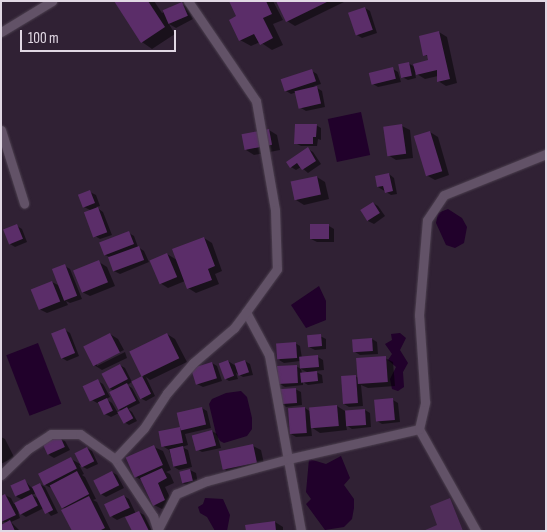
<!DOCTYPE html>
<style>
body{margin:0}
#map{position:relative;width:547px;height:532px;overflow:hidden;background:#302134;font-family:"Sofia Sans Condensed",sans-serif}
div>[style]{position:absolute}
[style*='--x']{left:calc(var(--x)*1px);top:calc(var(--y)*1px);width:calc(var(--w)*1px);rotate:calc(var(--a)*1deg)}
.green>*{inset:0;background:#502d5a}
.water>*{inset:0;background:#21012b;transform-origin:0 0}
.shadow>*{inset:0;background:#0007}
.building>*{inset:0;background:#5b2d69;transform-origin:0 0}
.roads{filter:drop-shadow(0 0 1px #4c404f) drop-shadow(0 0 1px #4c404f)}
.minor>*{height:9px;margin:-4.5px;padding:0 4.5px;transform-origin:4.5px;border-radius:4.5px;background:#625267}
span{translate:-50% -50%;white-space:nowrap;text-align:center;line-height:1.15;-webkit-text-stroke:5px #302134;paint-order:stroke}
.frame{position:absolute;inset:0;border:2px solid #e1d8e4;pointer-events:none}
.scale{position:absolute;left:20px;top:30px;width:156px;height:22px;box-sizing:border-box;border:2px solid #e1d8e4;border-top:0;padding-left:6px;font-size:15px;line-height:18px;white-space:nowrap;color:#e1d8e4;-webkit-text-stroke:4px #302134;paint-order:stroke}
</style>
<div id="map">
<div class="green">
<div style="clip-path:polygon(450px 498px,463px 531px,423px 531px,437px 525px,430px 506px)"></div>
</div>
<div class="water">
<div style="left:361px;top:112px;width:44px;height:34px;rotate:78deg"></div>
<div style="clip-path:polygon(448px 209px,462px 218px,467px 227px,464px 243px,455px 248px,446px 245px,436px 223px,438px 213px)"></div>
<div style="clip-path:polygon(319px 286px,326px 301px,326px 320px,306px 328px,291px 305px)"></div>
<div style="clip-path:polygon(400px 333px,406px 338px,400px 350px,408px 363px,403px 372px,404px 387px,398px 391px,392px 389px,390px 379px,396px 367px,388px 360px,392px 354px,385px 344px,392px 340px,391px 334px)"></div>
<div style="left:38px;top:343px;width:65px;height:34px;rotate:69deg"></div>
<div style="clip-path:polygon(241px 391px,247px 397px,252px 418px,252px 429px,247px 436px,224px 443px,220px 441px,216px 434px,209px 404px,212px 399px,226px 393px)"></div>
<div style="clip-path:polygon(341px 456px,350px 478px,344px 485px,354px 499px,354px 508px,352px 519px,344px 527px,325px 530px,306px 504px,311px 499px,306px 492px,309px 459px,326px 464px)"></div>
<div style="clip-path:polygon(205px 498px,223px 499px,230px 515px,227px 531px,215px 531px,207px 517px,200px 513px,198px 507px,203px 504px)"></div>
</div>
<div class="shadow">
<div style="clip-path:polygon(115px 1px,154px 1px,162px 13px,182px 4px,187px 7px,193px 19px,176px 28px,169px 24px,175px 34px,152px 49px,142px 42px)"></div>
<div style="clip-path:polygon(230px 1px,273px 1px,283px 20px,273px 24px,283px 45px,272px 50px,260px 42px,251px 46px,240px 40px,238px 17px)"></div>
<div style="clip-path:polygon(277px 1px,346px 1px,295px 26px,287px 21px)"></div>
<div style="clip-path:polygon(365px 8px,370px 11px,377px 33px,362px 38px,357px 35px)"></div>
<div style="clip-path:polygon(439px 32px,447px 37px,457px 83px,446px 86px,438px 81px,438px 76px,425px 79px,415px 73px,416px 78px,408px 80px,402px 77px,408px 63px,415px 67px,430px 61px,429px 57px,425px 55px)"></div>
<div style="clip-path:polygon(393px 69px,398px 72px,401px 82px,378px 87px,373px 84px)"></div>
<div style="clip-path:polygon(312px 71px,317px 74px,321px 84px,314px 86px,322px 91px,325px 107px,306px 111px,301px 108px,297px 92px,291px 94px,286px 91px)"></div>
<div style="clip-path:polygon(316px 125px,321px 128px,321px 140px,318px 139px,317px 146px,301px 146px,295px 143px)"></div>
<div style="clip-path:polygon(402px 126px,410px 130px,413px 158px,396px 160px,388px 155px)"></div>
<div style="clip-path:polygon(269px 130px,277px 135px,280px 150px,254px 155px,246px 150px)"></div>
<div style="clip-path:polygon(430px 132px,438px 137px,449px 175px,435px 180px,426px 175px)"></div>
<div style="clip-path:polygon(308px 149px,313px 152px,321px 164px,308px 173px,301px 167px,296px 170px,291px 167px)"></div>
<div style="clip-path:polygon(389px 174px,394px 178px,397px 194px,391px 195px,378px 187px)"></div>
<div style="clip-path:polygon(317px 177px,325px 182px,329px 199px,304px 205px,296px 200px)"></div>
<div style="clip-path:polygon(90px 192px,96px 195px,100px 206px,96px 207px,103px 212px,112px 235px,100px 239px,95px 236px,92px 211px,84px 207px)"></div>
<div style="clip-path:polygon(373px 203px,378px 206px,385px 216px,374px 224px,368px 221px)"></div>
<div style="clip-path:polygon(17px 226px,22px 229px,27px 242px,15px 247px,10px 244px)"></div>
<div style="clip-path:polygon(329px 226px,334px 229px,334px 242px,317px 242px,311px 239px)"></div>
<div style="clip-path:polygon(129px 233px,134px 236px,138px 247px,144px 251px,149px 262px,120px 274px,114px 271px,112px 258px,105px 255px)"></div>
<div style="clip-path:polygon(204px 238px,212px 243px,222px 271px,215px 274px,219px 284px,196px 293px,188px 288px,185px 281px,168px 288px,160px 283px,167px 254px,177px 260px)"></div>
<div style="clip-path:polygon(99px 262px,107px 267px,115px 286px,90px 296px,82px 292px)"></div>
<div style="clip-path:polygon(65px 266px,70px 269px,82px 299px,70px 303px,66px 301px,68px 305px,47px 313px,39px 309px,52px 282px,60px 286px)"></div>
<div style="clip-path:polygon(65px 330px,70px 333px,79px 356px,67px 361px,62px 358px)"></div>
<div style="clip-path:polygon(110px 334px,118px 339px,124px 350px,97px 363px,97px 366px,125px 352px,127px 358px,102px 370px,94px 365px)"></div>
<div style="clip-path:polygon(167px 334px,175px 339px,187px 362px,150px 380px,146px 377px,155px 396px,146px 401px,140px 398px,133px 382px,144px 376px,142px 375px)"></div>
<div style="clip-path:polygon(320px 336px,326px 339px,326px 349px,315px 350px,309px 347px)"></div>
<div style="clip-path:polygon(372px 339px,377px 342px,378px 354px,360px 355px,355px 352px)"></div>
<div style="clip-path:polygon(evenodd,295px 343px,300px 346px,302px 358px,318px 357px,323px 360px,324px 370px,314px 371px,322px 375px,323px 383px,308px 385px,303px 382px,303px 385px,285px 387px,280px 384px,296px 366px,301px 369px,300px 361px,284px 363px,279px 360px,295px 343px,301px 369px,309px 373px,302px 373px,301px 369px)"></div>
<div style="clip-path:polygon(385px 358px,393px 362px,395px 386px,368px 388px,361px 385px,363px 406px,349px 407px,344px 404px,355px 376px,359px 378px)"></div>
<div style="clip-path:polygon(228px 361px,236px 366px,245px 361px,250px 364px,253px 375px,243px 377px,236px 373px,238px 379px,229px 381px,224px 378px)"></div>
<div style="clip-path:polygon(212px 363px,217px 366px,222px 381px,203px 387px,197px 384px)"></div>
<div style="clip-path:polygon(120px 365px,125px 368px,132px 382px,127px 385px,132px 388px,140px 403px,128px 409px,132px 412px,137px 421px,129px 425px,124px 422px,119px 413px,111px 417px,105px 414px,99px 402px,97px 403px,92px 400px,98px 381px,103px 384px,110px 397px,106px 399px,112px 403px,118px 413px,122px 411px,118px 409px,110px 393px,114px 391px,109px 388px)"></div>
<div style="clip-path:polygon(295px 389px,301px 392px,302px 405px,286px 407px,281px 403px)"></div>
<div style="clip-path:polygon(393px 400px,398px 403px,400px 422px,382px 424px,377px 421px)"></div>
<div style="clip-path:polygon(337px 406px,345px 411px,365px 410px,370px 413px,371px 427px,352px 429px,346px 425px,347px 430px,320px 433px,311px 427px,312px 436px,296px 437px,291px 434px,305px 408px,311px 412px,311px 408px)"></div>
<div style="clip-path:polygon(202px 408px,207px 411px,211px 428px,185px 434px,188px 445px,182px 447px,188px 450px,192px 467px,179px 470px,174px 467px,169px 450px,164px 447px,161px 433px,182px 428px)"></div>
<div style="clip-path:polygon(212px 431px,217px 434px,221px 448px,202px 452px,197px 449px)"></div>
<div style="clip-path:polygon(1px 437px,5px 439px,14px 457px,1px 464px)"></div>
<div style="clip-path:polygon(60px 438px,65px 441px,70px 450px,54px 458px,49px 455px)"></div>
<div style="clip-path:polygon(253px 446px,261px 450px,265px 468px,233px 475px,225px 470px)"></div>
<div style="clip-path:polygon(154px 447px,163px 451px,171px 470px,166px 472px,170px 474px,174px 483px,165px 487px,173px 504px,162px 509px,154px 505px,143px 481px,136px 477px)"></div>
<div style="clip-path:polygon(87px 448px,92px 451px,98px 464px,87px 469px,79px 465px,84px 474px,82px 475px,85px 477px,96px 499px,93px 500px,97px 502px,111px 531px,73px 531px,66px 509px,62px 507px,53px 489px,45px 485px,71px 459px,82px 465px)"></div>
<div style="clip-path:polygon(190px 470px,196px 473px,198px 484px,188px 486px,183px 483px)"></div>
<div style="clip-path:polygon(112px 472px,117px 475px,124px 488px,106px 497px,101px 494px)"></div>
<div style="clip-path:polygon(evenodd,25px 481px,32px 488px,40px 484px,45px 487px,58px 513px,51px 516px,44px 508px,26px 517px,18px 512px,20px 518px,11px 522px,20px 531px,1px 531px,7px 523px,2px 521px,5px 495px,11px 498px,14px 504px,23px 500px,17px 497px,12px 487px,25px 481px,36px 493px,39px 499px,32px 495px,36px 493px)"></div>
<div style="clip-path:polygon(124px 496px,129px 499px,136px 514px,139px 512px,144px 515px,152px 531px,133px 531px,126px 516px,117px 520px,112px 517px)"></div>
<div style="clip-path:polygon(275px 522px,283px 527px,283px 531px,247px 531px)"></div>
</div>
<div class="building">
<div style="clip-path:polygon(114px 1px,148px 1px,165px 27px,141px 43px)"></div>
<div style="clip-path:polygon(229px 1px,266px 1px,272px 14px,263px 18px,273px 38px,260px 45px,254px 34px,239px 41px,229px 20px,236px 16px)"></div>
<div style="clip-path:polygon(276px 1px,329px 1px,286px 22px)"></div>
<div style="left:182px;top:2px;width:15px;height:21px;rotate:67deg"></div>
<div style="left:365px;top:7px;width:24px;height:18px;rotate:71deg"></div>
<div style="clip-path:polygon(439px 31px,450px 79px,437px 82px,437px 70px,416px 75px,413px 64px,428px 60px,427px 55px,423px 56px,419px 36px)"></div>
<div style="left:409px;top:62px;width:14px;height:11px;rotate:78deg"></div>
<div style="left:393px;top:67px;width:12px;height:25px;rotate:76deg"></div>
<div style="left:312px;top:69px;width:13px;height:33px;rotate:72deg"></div>
<div style="left:317px;top:86px;width:18px;height:23px;rotate:77deg"></div>
<div style="clip-path:polygon(295px 124px,317px 124px,316px 137px,313px 137px,313px 144px,294px 144px)"></div>
<div style="left:402px;top:124px;width:30px;height:19px;rotate:82deg"></div>
<div style="left:269px;top:129px;width:16px;height:28px;rotate:79deg"></div>
<div style="left:430px;top:131px;width:42px;height:17px;rotate:73deg"></div>
<div style="clip-path:polygon(308px 147px,316px 161px,302px 170px,297px 163px,290px 168px,286px 162px)"></div>
<div style="clip-path:polygon(389px 173px,393px 191px,385px 193px,383px 186px,377px 187px,375px 176px)"></div>
<div style="left:317px;top:176px;width:19px;height:27px;rotate:78deg"></div>
<div style="left:90px;top:190px;width:14px;height:13px;rotate:69deg"></div>
<div style="left:373px;top:202px;width:13px;height:15px;rotate:58deg"></div>
<div style="left:98px;top:207px;width:27px;height:15px;rotate:70deg"></div>
<div style="left:17px;top:224px;width:16px;height:15px;rotate:68deg"></div>
<div style="left:310px;top:224px;width:19px;height:15px"></div>
<div style="left:129px;top:231px;width:14px;height:32px;rotate:69deg"></div>
<div style="clip-path:polygon(204px 237px,215px 266px,208px 269px,212px 280px,187px 289px,172px 249px)"></div>
<div style="left:139px;top:246px;width:15px;height:33px;rotate:70deg"></div>
<div style="left:167px;top:253px;width:26px;height:19px;rotate:67deg"></div>
<div style="left:99px;top:260px;width:24px;height:28px;rotate:68deg"></div>
<div style="left:65px;top:264px;width:34px;height:14px;rotate:69deg"></div>
<div style="left:52px;top:281px;width:22px;height:23px;rotate:68deg"></div>
<div style="left:65px;top:328px;width:27px;height:15px;rotate:68deg"></div>
<div style="left:110px;top:333px;width:22px;height:30px;rotate:63deg"></div>
<div style="left:167px;top:333px;width:28px;height:42px;rotate:64deg"></div>
<div style="left:321px;top:334px;width:12px;height:14px;rotate:85deg"></div>
<div style="left:372px;top:338px;width:13px;height:20px;rotate:86deg"></div>
<div style="left:296px;top:342px;width:16px;height:20px;rotate:86deg"></div>
<div style="left:318px;top:355px;width:12px;height:19px;rotate:85deg"></div>
<div style="left:386px;top:356px;width:26px;height:30px;rotate:86deg"></div>
<div style="left:228px;top:360px;width:17px;height:10px;rotate:69deg"></div>
<div style="left:245px;top:360px;width:13px;height:11px;rotate:72deg"></div>
<div style="left:212px;top:362px;width:17px;height:22px;rotate:73deg"></div>
<div style="left:120px;top:364px;width:17px;height:21px;rotate:62deg"></div>
<div style="left:297px;top:365px;width:18px;height:20px;rotate:87deg"></div>
<div style="left:317px;top:371px;width:10px;height:17px;rotate:84deg"></div>
<div style="left:356px;top:375px;width:28px;height:15px;rotate:86deg"></div>
<div style="left:142px;top:376px;width:20px;height:12px;rotate:63deg"></div>
<div style="left:98px;top:379px;width:17px;height:17px;rotate:65deg"></div>
<div style="left:127px;top:383px;width:20px;height:20px;rotate:63deg"></div>
<div style="left:296px;top:388px;width:15px;height:18px;rotate:86deg"></div>
<div style="left:107px;top:398px;width:14px;height:10px;rotate:65deg"></div>
<div style="left:393px;top:398px;width:22px;height:19px;rotate:85deg"></div>
<div style="left:337px;top:405px;width:21px;height:28px;rotate:85deg"></div>
<div style="left:127px;top:407px;width:13px;height:11px;rotate:61deg"></div>
<div style="left:202px;top:407px;width:18px;height:26px;rotate:77deg"></div>
<div style="left:305px;top:407px;width:26px;height:17px;rotate:86deg"></div>
<div style="left:365px;top:409px;width:16px;height:20px;rotate:86deg"></div>
<div style="left:180px;top:427px;width:16px;height:22px;rotate:79deg"></div>
<div style="left:212px;top:430px;width:16px;height:21px;rotate:75deg"></div>
<div style="left:60px;top:436px;width:12px;height:19px;rotate:66deg"></div>
<div style="left:253px;top:444px;width:19px;height:35px;rotate:78deg"></div>
<div style="left:154px;top:445px;width:22px;height:31px;rotate:66deg"></div>
<div style="left:183px;top:446px;width:18px;height:14px;rotate:77deg"></div>
<div style="left:87px;top:447px;width:16px;height:14px;rotate:63deg"></div>
<div style="left:71px;top:457px;width:13px;height:37px;rotate:63deg"></div>
<div style="clip-path:polygon(162px 468px,167px 478px,158px 483px,165px 500px,153px 506px,140px 478px)"></div>
<div style="left:190px;top:469px;width:12px;height:11px;rotate:76deg"></div>
<div style="left:77px;top:471px;width:26px;height:31px;rotate:62deg"></div>
<div style="left:112px;top:471px;width:16px;height:21px;rotate:63deg"></div>
<div style="left:25px;top:479px;width:12px;height:16px;rotate:66deg"></div>
<div style="left:40px;top:483px;width:30px;height:9px;rotate:64deg"></div>
<div style="clip-path:polygon(5px 494px,16px 515px,1px 522px,1px 496px)"></div>
<div style="left:32px;top:494px;width:13px;height:20px;rotate:63deg"></div>
<div style="left:124px;top:495px;width:14px;height:22px;rotate:65deg"></div>
<div style="clip-path:polygon(89px 496px,105px 528px,99px 531px,72px 531px,61px 510px)"></div>
<div style="clip-path:polygon(139px 511px,149px 531px,132px 531px,125px 517px)"></div>
<div style="clip-path:polygon(10px 520px,15px 531px,1px 531px,1px 525px)"></div>
<div style="clip-path:polygon(275px 521px,276px 531px,246px 531px,245px 525px)"></div>
</div>
<div class="roads">
<div class="minor">
<div style="--x:188;--y:1;--w:121;--a:55.8"></div>
<div style="--x:256;--y:101;--w:111;--a:80.1"></div>
<div style="--x:275;--y:210;--w:59;--a:88.1"></div>
<div style="--x:277;--y:269;--w:53;--a:125.8"></div>
<div style="--x:246;--y:312;--w:49;--a:61.9"></div>
<div style="--x:269;--y:355;--w:179;--a:79.7"></div>
<div style="--x:1;--y:32;--w:60;--a:-31.3"></div>
<div style="--x:1;--y:130;--w:77;--a:72.5"></div>
<div style="--x:419;--y:429;--w:117;--a:60.8"></div>
<div style="--x:115;--y:459;--w:69;--a:56.3"></div>
<div style="--x:153;--y:516;--w:13;--a:72"></div>
<div style="--x:1;--y:475;--w:37;--a:-44"></div>
<div style="--x:28;--y:449;--w:27;--a:-33"></div>
<div style="--x:51;--y:434;--w:29;--a:0"></div>
<div style="--x:80;--y:434;--w:43;--a:35.5"></div>
<div style="--x:115;--y:459;--w:42;--a:-46.9"></div>
<div style="--x:144;--y:428;--w:42;--a:-56.7"></div>
<div style="--x:167;--y:393;--w:40;--a:-49"></div>
<div style="--x:193;--y:363;--w:54;--a:-40.5"></div>
<div style="--x:234;--y:328;--w:20;--a:-53"></div>
<div style="--x:157;--y:531;--w:42;--a:-62.8"></div>
<div style="--x:176;--y:494;--w:34;--a:-23"></div>
<div style="--x:207;--y:481;--w:84;--a:-15.2"></div>
<div style="--x:288;--y:459;--w:134;--a:-12.9"></div>
<div style="--x:419;--y:429;--w:28;--a:-77"></div>
<div style="--x:425;--y:402;--w:87;--a:-93.9"></div>
<div style="--x:419;--y:315;--w:95;--a:-85.2"></div>
<div style="--x:427;--y:220;--w:30;--a:-56"></div>
<div style="--x:444;--y:195;--w:110;--a:-21.9"></div>
</div>
</div>
<div class="frame"></div>
<div class="scale">100 m</div>
</div>
